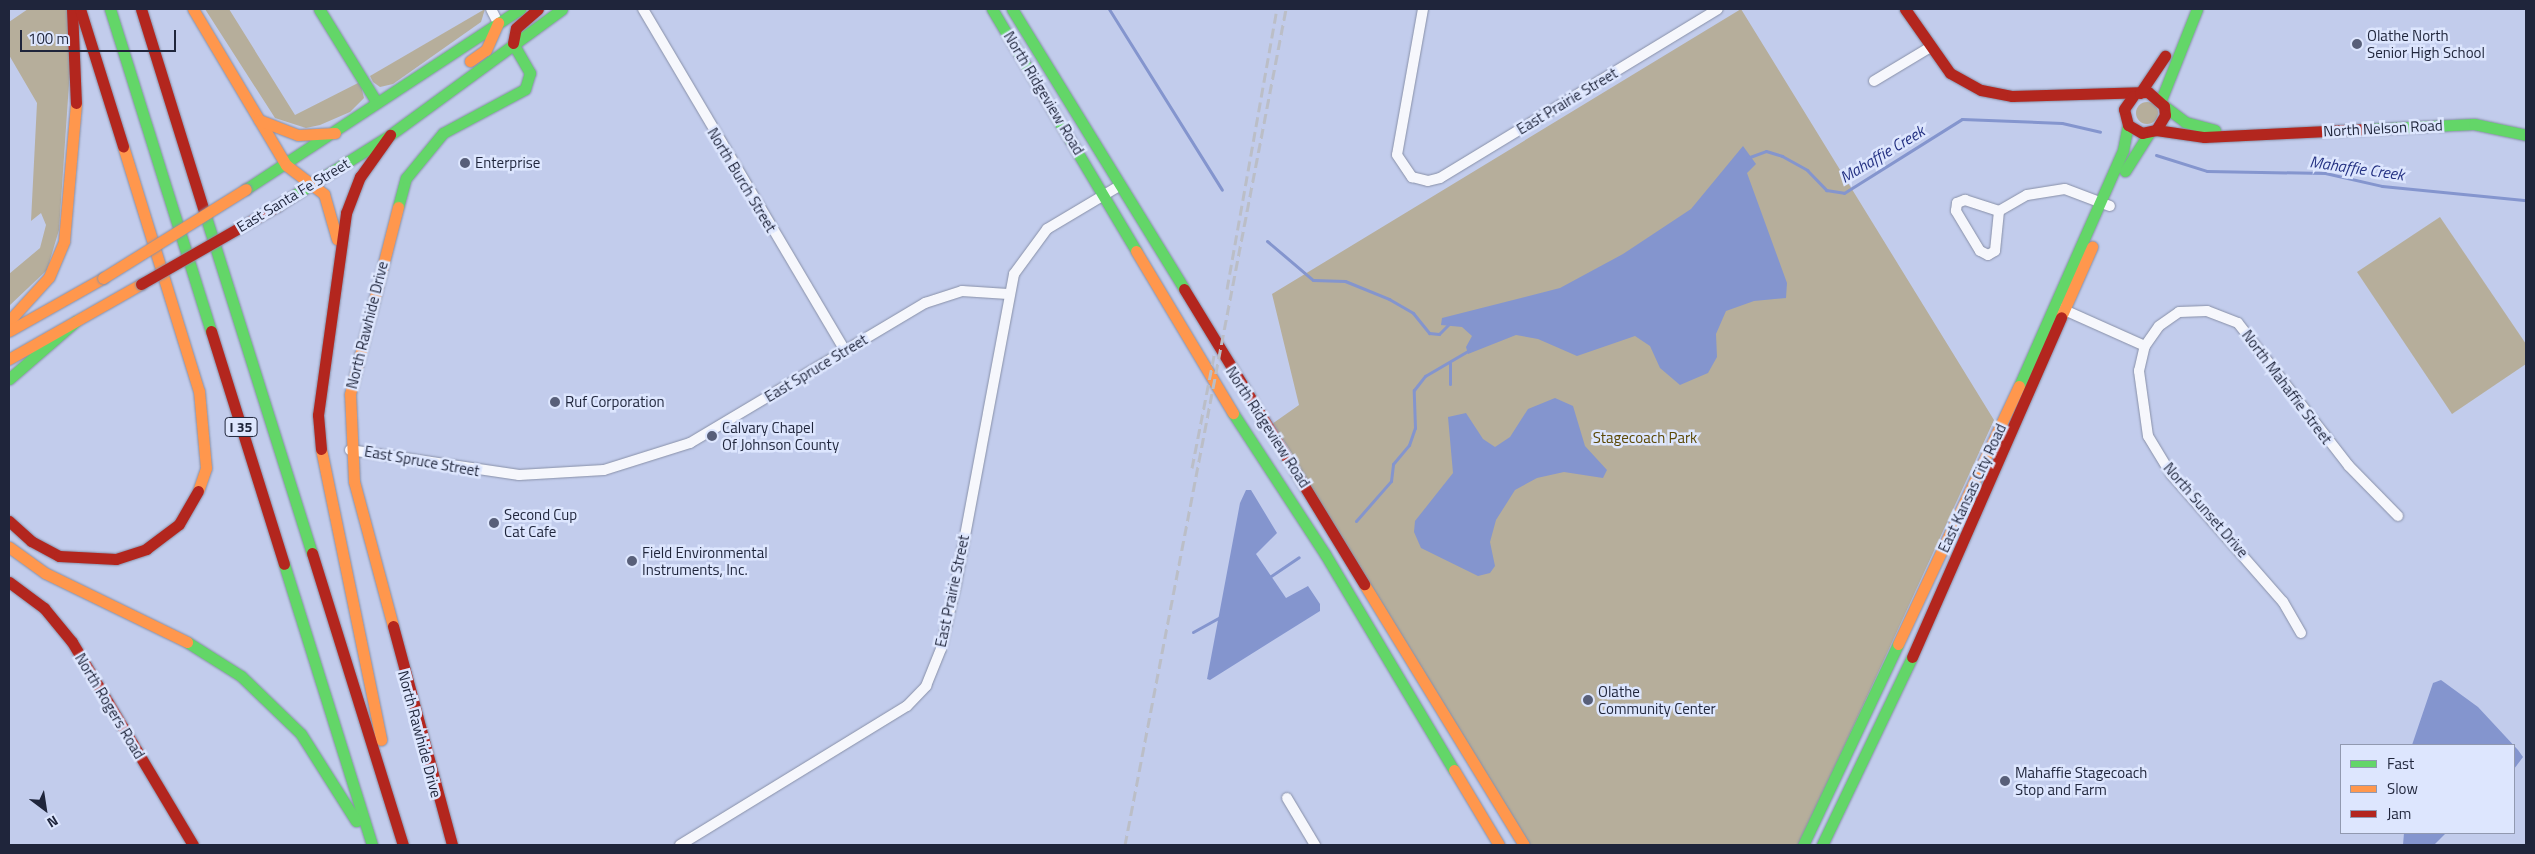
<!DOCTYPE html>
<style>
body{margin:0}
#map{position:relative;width:2535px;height:854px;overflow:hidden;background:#c2ccec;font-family:"Titillium Web",sans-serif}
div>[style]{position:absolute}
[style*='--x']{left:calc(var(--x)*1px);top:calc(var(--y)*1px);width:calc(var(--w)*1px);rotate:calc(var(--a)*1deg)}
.green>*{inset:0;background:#b6ae9b}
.round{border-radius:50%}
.water>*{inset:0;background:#8495ce}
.stream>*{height:3px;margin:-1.5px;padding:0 1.5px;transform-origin:1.5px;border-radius:1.5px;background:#8495ce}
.roads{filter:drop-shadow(0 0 1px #8890a8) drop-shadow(0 0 1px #8890a8)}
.street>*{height:10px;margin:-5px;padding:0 5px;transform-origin:5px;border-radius:5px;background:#f6f7fc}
.fast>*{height:11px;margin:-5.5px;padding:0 5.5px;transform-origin:5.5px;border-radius:5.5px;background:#63d668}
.slow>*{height:11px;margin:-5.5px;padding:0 5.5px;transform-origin:5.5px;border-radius:5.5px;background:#ff974d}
.jam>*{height:11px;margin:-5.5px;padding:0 5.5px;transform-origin:5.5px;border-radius:5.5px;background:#b3261e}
.rail>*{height:3px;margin-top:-1.5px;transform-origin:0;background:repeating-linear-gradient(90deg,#bbbec7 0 10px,transparent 0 15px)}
.bridges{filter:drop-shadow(0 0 1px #8890a8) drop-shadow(0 0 1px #8890a8)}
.slow-bridge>*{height:11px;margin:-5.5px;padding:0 5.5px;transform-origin:5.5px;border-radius:5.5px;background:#ff974d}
.jam-bridge>*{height:11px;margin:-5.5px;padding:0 5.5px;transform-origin:5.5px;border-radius:5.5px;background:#b3261e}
.dots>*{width:14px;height:14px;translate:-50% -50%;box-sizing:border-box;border:2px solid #dde6fe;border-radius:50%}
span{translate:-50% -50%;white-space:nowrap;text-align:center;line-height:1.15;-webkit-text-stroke:5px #dde6fe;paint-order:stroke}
.shield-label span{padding:1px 4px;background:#dde6fe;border:1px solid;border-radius:4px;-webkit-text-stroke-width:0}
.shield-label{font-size:14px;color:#1f253b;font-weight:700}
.poi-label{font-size:15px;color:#1f253b}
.left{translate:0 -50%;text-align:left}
.street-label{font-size:15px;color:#1f253b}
.park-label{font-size:15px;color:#5b4805}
.water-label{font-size:16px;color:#253283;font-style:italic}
.frame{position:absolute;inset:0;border:10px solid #1f253b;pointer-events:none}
.legend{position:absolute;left:2340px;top:744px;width:175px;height:90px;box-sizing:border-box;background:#dde6fe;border:1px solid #9199b0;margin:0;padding:6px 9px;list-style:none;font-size:15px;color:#1f253b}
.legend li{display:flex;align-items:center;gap:10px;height:25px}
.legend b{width:25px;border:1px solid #9199b0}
.north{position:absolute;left:20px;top:784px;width:50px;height:50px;-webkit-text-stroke:4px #dde6fe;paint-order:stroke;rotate:149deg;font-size:14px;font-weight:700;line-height:20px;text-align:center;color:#1f253b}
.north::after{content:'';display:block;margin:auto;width:18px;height:22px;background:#1f253b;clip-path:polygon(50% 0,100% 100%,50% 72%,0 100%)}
.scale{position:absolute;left:20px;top:30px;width:156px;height:22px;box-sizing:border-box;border:2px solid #1f253b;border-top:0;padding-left:6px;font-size:15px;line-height:18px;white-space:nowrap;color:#1f253b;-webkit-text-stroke:4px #dde6fe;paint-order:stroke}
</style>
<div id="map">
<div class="green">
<div style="clip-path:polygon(28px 9px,67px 9px,70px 69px,59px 230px,47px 270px,9px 306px,9px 274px,40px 248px,46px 225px,41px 213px,31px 221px,37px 103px,9px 55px,9px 22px)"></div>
<div style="clip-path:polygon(205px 9px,229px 9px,295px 115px,360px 82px,364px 98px,350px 112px,320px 125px,306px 128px,275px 118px)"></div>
<div style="clip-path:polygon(485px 9px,481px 22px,393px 84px,380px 87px,373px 82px,370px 76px)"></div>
<div style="clip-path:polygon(1741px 9px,1994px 420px,1799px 845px,1530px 845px,1272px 424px,1299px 405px,1272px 294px)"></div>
<div class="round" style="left:2136px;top:102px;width:22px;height:22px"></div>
<div style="clip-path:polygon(2440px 217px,2526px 344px,2526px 364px,2452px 414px,2357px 272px)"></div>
</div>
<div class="water">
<div style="clip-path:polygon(1743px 146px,1756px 164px,1747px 173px,1787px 283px,1786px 298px,1754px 301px,1726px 311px,1716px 334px,1717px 357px,1708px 373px,1680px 385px,1660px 368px,1650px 346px,1635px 336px,1577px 356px,1538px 339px,1516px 335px,1468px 354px,1466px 347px,1472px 336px,1462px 327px,1441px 325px,1442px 318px,1560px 288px,1623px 254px,1691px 209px)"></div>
<div style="clip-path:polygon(1555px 398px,1573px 406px,1585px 446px,1607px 470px,1603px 478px,1564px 472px,1537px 478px,1515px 490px,1496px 520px,1490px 542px,1495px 566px,1490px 573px,1478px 576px,1421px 548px,1414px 532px,1415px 521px,1453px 473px,1448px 417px,1466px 413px,1483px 439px,1495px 447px,1510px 437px,1528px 409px)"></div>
<div style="clip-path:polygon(1246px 490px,1251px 490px,1277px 533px,1256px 554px,1286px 598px,1308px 586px,1320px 604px,1320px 611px,1210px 680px,1207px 679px,1240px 503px)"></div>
<div style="clip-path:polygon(2441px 680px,2478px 707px,2518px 750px,2523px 757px,2514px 769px,2514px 745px,2412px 745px,2433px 683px)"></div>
<div style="clip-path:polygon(2404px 833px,2446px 833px,2434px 845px,2403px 845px)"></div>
</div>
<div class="stream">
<div style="--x:1109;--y:9;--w:213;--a:58"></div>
<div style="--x:2156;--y:155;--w:53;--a:17.4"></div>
<div style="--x:2207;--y:171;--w:118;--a:1"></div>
<div style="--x:2325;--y:173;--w:58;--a:12.8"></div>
<div style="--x:2382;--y:186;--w:145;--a:5.6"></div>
<div style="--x:1747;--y:158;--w:20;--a:-20"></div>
<div style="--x:1766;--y:151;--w:17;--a:17"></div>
<div style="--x:1782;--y:156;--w:29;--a:29"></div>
<div style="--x:1807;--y:170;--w:28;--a:46"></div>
<div style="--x:1826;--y:190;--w:18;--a:9"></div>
<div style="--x:1844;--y:193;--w:139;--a:-32.1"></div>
<div style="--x:1962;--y:119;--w:100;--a:2.3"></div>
<div style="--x:2062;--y:123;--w:39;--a:13"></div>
<div style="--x:1267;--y:241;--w:60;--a:40.3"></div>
<div style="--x:1313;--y:280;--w:32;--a:2"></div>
<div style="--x:1345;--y:281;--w:48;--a:22.2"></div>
<div style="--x:1389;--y:299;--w:28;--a:30"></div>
<div style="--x:1413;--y:313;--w:26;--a:51"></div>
<div style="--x:1429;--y:333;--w:10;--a:6"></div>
<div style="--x:1439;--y:334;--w:13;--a:-45"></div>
<div style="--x:1450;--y:384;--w:21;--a:-90"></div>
<div style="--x:1356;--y:521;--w:53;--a:-48.8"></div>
<div style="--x:1391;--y:481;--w:17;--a:-83"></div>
<div style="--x:1393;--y:464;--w:25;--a:-50"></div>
<div style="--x:1409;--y:445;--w:18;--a:-71"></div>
<div style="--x:1415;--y:428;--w:38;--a:-92"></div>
<div style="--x:1414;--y:390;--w:18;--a:-52"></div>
<div style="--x:1425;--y:376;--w:53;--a:-30.4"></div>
<div style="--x:1268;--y:578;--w:37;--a:-34"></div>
<div style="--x:1193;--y:632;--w:31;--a:-29"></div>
</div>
<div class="roads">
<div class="street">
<div style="--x:491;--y:9;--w:16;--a:63"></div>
<div style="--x:643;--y:9;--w:396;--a:59.4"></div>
<div style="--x:1423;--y:9;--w:148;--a:100.1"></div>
<div style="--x:1397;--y:155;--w:27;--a:56"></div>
<div style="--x:1412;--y:177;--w:16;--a:14"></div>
<div style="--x:1428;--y:181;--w:12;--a:-14"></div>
<div style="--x:1440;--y:178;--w:325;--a:-31.3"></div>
<div style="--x:1874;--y:81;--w:64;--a:-31"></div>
<div style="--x:1999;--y:211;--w:40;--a:95.7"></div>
<div style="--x:1995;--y:251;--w:8;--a:150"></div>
<div style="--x:1988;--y:255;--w:9;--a:-153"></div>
<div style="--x:1980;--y:251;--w:47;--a:-121"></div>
<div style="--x:1956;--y:211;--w:8;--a:-83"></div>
<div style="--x:1957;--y:203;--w:9;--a:-21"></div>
<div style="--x:1965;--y:200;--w:36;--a:18"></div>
<div style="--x:1999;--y:211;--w:32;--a:-30"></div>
<div style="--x:2027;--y:195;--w:38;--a:-9"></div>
<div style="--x:2065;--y:189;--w:48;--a:20.7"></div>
<div style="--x:2060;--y:308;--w:93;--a:24.1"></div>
<div style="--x:350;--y:450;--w:171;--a:8.4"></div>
<div style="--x:519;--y:475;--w:85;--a:-3.4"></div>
<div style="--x:604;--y:470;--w:90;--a:-17.4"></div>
<div style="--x:690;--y:443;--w:274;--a:-30.8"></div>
<div style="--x:925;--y:303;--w:39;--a:-18"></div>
<div style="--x:962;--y:291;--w:46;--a:3.7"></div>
<div style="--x:2301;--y:633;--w:36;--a:-120"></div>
<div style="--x:2283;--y:602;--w:170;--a:-131.2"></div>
<div style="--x:2171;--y:474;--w:44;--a:-121.2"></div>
<div style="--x:2148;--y:436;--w:66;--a:-97.9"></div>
<div style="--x:2139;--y:371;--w:26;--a:-77"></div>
<div style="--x:2145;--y:346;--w:24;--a:-55"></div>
<div style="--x:2159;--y:326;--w:24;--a:-35"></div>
<div style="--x:2179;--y:312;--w:28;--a:-2"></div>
<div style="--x:2207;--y:311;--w:33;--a:21"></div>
<div style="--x:2238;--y:323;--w:181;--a:52.2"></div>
<div style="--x:2349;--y:466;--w:70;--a:45.6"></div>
<div style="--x:1287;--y:798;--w:55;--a:59.2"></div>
<div style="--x:680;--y:845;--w:266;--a:-31.5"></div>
<div style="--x:907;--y:706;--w:28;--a:-46"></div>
<div style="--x:926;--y:686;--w:40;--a:-68"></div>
<div style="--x:941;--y:649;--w:67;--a:-77"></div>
<div style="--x:956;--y:584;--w:315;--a:-79.4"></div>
<div style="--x:1014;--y:274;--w:56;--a:-53.7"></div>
<div style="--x:1047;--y:229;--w:84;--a:-30.8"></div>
</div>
<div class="fast">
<div style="--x:110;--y:9;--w:337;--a:72.6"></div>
<div style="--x:319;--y:9;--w:110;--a:58.3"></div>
<div style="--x:992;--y:9;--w:282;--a:59.2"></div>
<div style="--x:1012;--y:9;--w:329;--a:58.4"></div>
<div style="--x:2161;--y:100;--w:98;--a:-68.4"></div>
<div style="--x:2164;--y:106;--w:26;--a:37"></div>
<div style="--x:2185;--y:122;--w:31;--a:15"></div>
<div style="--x:2368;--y:129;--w:106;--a:-2.7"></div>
<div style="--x:2474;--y:124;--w:53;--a:11.9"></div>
<div style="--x:2125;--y:171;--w:45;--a:-57.7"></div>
<div style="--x:246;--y:189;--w:328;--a:-33.3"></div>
<div style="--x:277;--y:206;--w:133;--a:-32.1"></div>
<div style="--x:390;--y:135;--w:213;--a:-36.2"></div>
<div style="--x:398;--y:207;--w:30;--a:-75"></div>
<div style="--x:406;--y:178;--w:58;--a:-50.6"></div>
<div style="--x:443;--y:133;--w:93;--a:-28.2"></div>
<div style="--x:525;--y:89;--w:17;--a:-73"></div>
<div style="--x:530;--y:73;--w:34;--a:-120"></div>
<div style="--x:204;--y:211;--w:359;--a:72.5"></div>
<div style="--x:9;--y:379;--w:89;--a:-40.9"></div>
<div style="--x:2019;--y:386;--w:258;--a:-66.2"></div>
<div style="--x:2123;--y:150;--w:25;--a:-79"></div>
<div style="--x:1233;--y:413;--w:168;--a:56.9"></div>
<div style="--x:1325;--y:554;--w:252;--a:59.2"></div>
<div style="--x:284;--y:564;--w:294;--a:72.6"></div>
<div style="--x:187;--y:642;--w:64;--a:32.2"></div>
<div style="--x:241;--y:676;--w:83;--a:44"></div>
<div style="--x:301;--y:734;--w:103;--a:57.7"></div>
<div style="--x:1803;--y:845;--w:222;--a:-64.7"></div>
<div style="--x:1822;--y:845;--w:208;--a:-64.4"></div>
</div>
<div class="slow">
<div style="--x:193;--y:9;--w:182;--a:59.2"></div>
<div style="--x:286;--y:165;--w:48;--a:37.3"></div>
<div style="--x:324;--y:194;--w:47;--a:73.9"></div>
<div style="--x:470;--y:61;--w:19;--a:-35"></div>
<div style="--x:486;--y:50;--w:30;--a:-66"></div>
<div style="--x:259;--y:120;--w:42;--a:21"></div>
<div style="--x:298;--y:135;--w:37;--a:-3"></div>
<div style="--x:123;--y:146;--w:257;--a:72.8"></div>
<div style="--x:199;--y:391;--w:77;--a:84.8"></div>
<div style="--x:206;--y:468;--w:24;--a:109"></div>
<div style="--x:1136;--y:251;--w:189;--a:59.1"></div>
<div style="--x:2061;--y:317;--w:77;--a:-66.1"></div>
<div style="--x:9;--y:321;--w:59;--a:-47.7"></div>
<div style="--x:49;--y:277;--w:39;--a:-67"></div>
<div style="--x:64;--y:241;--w:139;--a:-85"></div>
<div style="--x:9;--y:331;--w:108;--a:-29.4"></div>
<div style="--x:9;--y:359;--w:152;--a:-29.6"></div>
<div style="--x:321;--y:449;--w:297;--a:78.3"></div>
<div style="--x:9;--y:547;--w:44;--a:35.8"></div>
<div style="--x:45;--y:573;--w:158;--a:25.9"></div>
<div style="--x:1364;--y:584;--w:306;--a:58.5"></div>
<div style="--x:393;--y:626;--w:150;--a:-105.1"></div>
<div style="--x:354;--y:481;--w:87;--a:-92.6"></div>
<div style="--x:350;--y:394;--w:193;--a:-75.6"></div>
<div style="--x:1898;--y:644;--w:285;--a:-64.9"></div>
<div style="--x:1454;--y:770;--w:87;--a:59"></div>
</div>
<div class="jam">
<div style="--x:72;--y:9;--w:94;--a:87.6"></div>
<div style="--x:80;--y:9;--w:144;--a:72.6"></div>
<div style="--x:141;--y:9;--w:212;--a:72.7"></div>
<div style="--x:1905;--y:9;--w:78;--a:54.9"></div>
<div style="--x:1950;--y:73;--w:35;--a:29"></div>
<div style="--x:1981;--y:90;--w:32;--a:11"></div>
<div style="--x:2012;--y:96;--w:136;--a:-1.7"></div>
<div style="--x:2148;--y:92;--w:21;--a:41"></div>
<div style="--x:2164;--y:106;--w:9;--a:84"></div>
<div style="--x:2165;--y:115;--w:17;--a:121"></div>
<div style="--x:2156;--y:130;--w:14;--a:168"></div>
<div style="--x:2142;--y:133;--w:16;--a:-150"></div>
<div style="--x:2128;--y:125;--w:16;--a:-104"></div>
<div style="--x:2124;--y:109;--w:16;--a:-55"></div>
<div style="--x:513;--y:43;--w:15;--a:-79"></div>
<div style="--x:516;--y:28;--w:29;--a:-41"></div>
<div style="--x:2140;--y:93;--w:45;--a:-56"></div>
<div style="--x:2156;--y:130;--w:49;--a:8.3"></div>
<div style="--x:2204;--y:137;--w:164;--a:-2.8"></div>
<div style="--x:1184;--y:289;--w:346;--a:58.6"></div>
<div style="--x:211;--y:331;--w:244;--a:72.6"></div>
<div style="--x:321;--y:449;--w:34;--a:-95"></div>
<div style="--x:318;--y:415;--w:204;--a:-82.1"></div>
<div style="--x:346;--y:213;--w:39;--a:-69"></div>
<div style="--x:360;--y:177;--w:52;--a:-54.5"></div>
<div style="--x:9;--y:521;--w:30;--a:42"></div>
<div style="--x:31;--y:541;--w:32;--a:28"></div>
<div style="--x:59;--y:556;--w:57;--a:3"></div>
<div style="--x:116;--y:559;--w:32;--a:-18"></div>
<div style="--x:146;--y:549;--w:41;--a:-37.1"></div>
<div style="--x:179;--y:524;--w:38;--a:-60"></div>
<div style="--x:312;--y:553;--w:306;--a:72.7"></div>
<div style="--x:9;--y:582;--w:44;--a:36.6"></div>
<div style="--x:44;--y:608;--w:44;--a:50.5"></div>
<div style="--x:72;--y:642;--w:236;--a:59.2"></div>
<div style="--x:393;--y:626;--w:227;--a:74.9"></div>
<div style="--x:1912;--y:657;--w:371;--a:-66.3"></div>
</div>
</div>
<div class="rail">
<div style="--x:1227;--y:289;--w:284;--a:-79.9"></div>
<div style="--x:1192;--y:468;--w:119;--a:-78.9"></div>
<div style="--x:1125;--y:845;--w:851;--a:-79.1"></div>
</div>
<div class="bridges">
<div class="slow-bridge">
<div style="--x:103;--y:278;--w:168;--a:-31.9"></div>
</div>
<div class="jam-bridge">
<div style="--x:141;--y:284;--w:157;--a:-29.8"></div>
</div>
</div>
<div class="dots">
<div style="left:2357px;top:44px;background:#585f79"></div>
<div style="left:465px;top:163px;background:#585f79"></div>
<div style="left:555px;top:402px;background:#585f79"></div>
<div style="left:712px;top:436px;background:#585f79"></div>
<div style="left:494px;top:523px;background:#585f79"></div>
<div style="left:632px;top:561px;background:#585f79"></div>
<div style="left:1588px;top:700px;background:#585f79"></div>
<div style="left:2005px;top:781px;background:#585f79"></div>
</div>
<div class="shield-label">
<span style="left:241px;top:427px">I 35</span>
</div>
<div class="poi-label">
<span class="left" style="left:2367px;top:44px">Olathe North<br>Senior High School</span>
<span class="left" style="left:475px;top:163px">Enterprise</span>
<span class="left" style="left:565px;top:402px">Ruf Corporation</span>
<span class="left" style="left:722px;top:436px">Calvary Chapel<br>Of Johnson County</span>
<span class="left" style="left:504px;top:523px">Second Cup<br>Cat Cafe</span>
<span class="left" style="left:642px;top:561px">Field Environmental<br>Instruments, Inc.</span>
<span class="left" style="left:1598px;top:700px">Olathe<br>Community Center</span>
<span class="left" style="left:2015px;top:781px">Mahaffie Stagecoach<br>Stop and Farm</span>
</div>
<div class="street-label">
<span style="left:1044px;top:93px;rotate:59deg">North Ridgeview Road</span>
<span style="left:1567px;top:101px;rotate:-31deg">East Prairie Street</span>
<span style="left:2383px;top:128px;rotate:-3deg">North Nelson Road</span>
<span style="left:742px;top:180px;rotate:59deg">North Burch Street</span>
<span style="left:293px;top:195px;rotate:-31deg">East Santa Fe Street</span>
<span style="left:367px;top:325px;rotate:-76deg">North Rawhide Drive</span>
<span style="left:816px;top:368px;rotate:-31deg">East Spruce Street</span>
<span style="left:2287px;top:387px;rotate:53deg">North Mahaffie Street</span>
<span style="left:1268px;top:427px;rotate:57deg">North Ridgeview Road</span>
<span style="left:422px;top:461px;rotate:10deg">East Spruce Street</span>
<span style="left:1972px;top:488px;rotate:-65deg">East Kansas City Road</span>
<span style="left:2206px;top:510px;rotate:49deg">North Sunset Drive</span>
<span style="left:952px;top:591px;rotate:-78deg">East Prairie Street</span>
<span style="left:110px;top:706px;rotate:59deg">North Rogers Road</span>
<span style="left:420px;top:734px;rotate:75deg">North Rawhide Drive</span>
</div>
<div class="park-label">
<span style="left:1645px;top:438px">Stagecoach Park</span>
</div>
<div class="water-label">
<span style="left:1882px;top:154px;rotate:-31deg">Mahaffie Creek</span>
<span style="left:2357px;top:168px;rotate:8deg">Mahaffie Creek</span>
</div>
<div class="frame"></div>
<ul class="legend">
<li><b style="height:6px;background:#63d668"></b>Fast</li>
<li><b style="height:6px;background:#ff974d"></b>Slow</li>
<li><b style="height:6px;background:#b3261e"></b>Jam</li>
</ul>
<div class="north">N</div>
<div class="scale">100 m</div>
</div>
